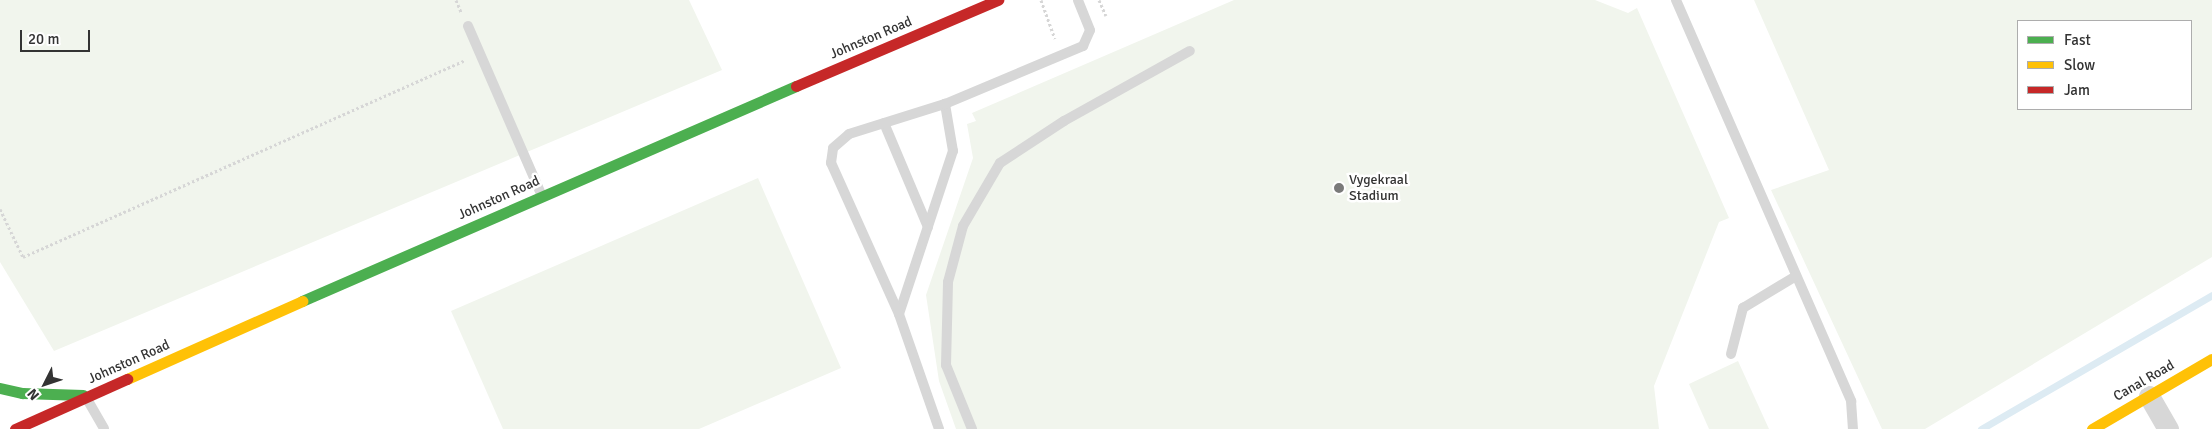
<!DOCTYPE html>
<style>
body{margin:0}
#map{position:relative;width:2212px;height:429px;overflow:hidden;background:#fff;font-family:Signika,sans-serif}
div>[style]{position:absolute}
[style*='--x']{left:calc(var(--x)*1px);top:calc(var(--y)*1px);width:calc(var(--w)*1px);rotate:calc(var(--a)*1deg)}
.green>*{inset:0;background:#f1f5ed}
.stream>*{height:7px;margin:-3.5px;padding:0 3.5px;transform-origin:3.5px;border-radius:3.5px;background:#ddebf3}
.path>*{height:3px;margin-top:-1.5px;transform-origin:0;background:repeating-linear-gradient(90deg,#d6d6d6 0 2.5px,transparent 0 5px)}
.lane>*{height:10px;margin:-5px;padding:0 5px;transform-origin:5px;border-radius:5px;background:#d7d7d7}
.street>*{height:21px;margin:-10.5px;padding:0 10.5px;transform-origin:10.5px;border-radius:10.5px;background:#d7d7d7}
.fast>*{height:11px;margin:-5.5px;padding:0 5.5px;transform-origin:5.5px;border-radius:5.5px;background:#4caf50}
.slow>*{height:11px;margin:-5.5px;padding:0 5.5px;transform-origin:5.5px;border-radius:5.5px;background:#ffc107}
.jam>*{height:11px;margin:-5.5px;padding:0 5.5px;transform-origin:5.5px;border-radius:5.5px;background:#c62828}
.dots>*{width:14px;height:14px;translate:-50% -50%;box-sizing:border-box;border:2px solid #fff;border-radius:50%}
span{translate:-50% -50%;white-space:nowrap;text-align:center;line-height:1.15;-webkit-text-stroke:5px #fff;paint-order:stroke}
.street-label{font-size:14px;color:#333}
.poi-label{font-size:14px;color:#333}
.left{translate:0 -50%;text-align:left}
.legend{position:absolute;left:2017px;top:20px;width:175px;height:90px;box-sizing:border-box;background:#fff;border:1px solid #adadad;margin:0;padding:6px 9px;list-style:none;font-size:15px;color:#333}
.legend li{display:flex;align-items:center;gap:10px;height:25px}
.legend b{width:25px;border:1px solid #adadad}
.north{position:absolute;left:20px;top:359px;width:50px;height:50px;-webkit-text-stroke:4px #fff;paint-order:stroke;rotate:229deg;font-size:14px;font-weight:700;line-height:20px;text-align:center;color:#333}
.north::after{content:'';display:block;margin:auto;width:18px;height:22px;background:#333;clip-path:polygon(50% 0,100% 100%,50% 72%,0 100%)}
.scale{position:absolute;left:20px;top:30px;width:70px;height:22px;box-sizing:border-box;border:2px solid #333;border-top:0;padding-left:6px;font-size:15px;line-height:18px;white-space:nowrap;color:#333;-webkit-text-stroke:4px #fff;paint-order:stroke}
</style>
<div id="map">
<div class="green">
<div style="clip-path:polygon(0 0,689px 0,722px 70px,54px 351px,0 262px)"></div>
<div style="clip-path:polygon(1234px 0,1595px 0,1628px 13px,1637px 8px,1729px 218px,1719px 222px,1654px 386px,1659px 429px,956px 429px,939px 381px,926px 295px,973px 158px,967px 124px,976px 121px,972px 113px)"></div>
<div style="clip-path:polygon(evenodd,1754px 0,2212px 0,2212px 257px,1925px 429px,1882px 429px,1771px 190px,1829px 170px,1754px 0,2018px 21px,2191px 21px,2191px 109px,2018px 109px,2018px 21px)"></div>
<div style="clip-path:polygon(758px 178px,841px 368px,699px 429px,503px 429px,451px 311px)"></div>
<div style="clip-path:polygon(1738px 361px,1769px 429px,1709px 429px,1689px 384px)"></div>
</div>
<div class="stream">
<div style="--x:1981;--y:429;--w:267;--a:-30.1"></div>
</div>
<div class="path">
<div style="--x:456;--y:0;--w:13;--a:67"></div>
<div style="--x:1041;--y:0;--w:41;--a:70.3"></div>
<div style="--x:1099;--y:0;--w:17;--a:66"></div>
<div style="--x:0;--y:209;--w:53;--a:64.4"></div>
<div style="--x:23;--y:257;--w:484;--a:-24"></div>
</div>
<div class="lane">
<div style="--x:1676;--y:0;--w:438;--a:66.4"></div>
<div style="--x:1851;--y:401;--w:28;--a:86"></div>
<div style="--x:468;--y:26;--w:183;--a:66.5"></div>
<div style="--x:884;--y:123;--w:113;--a:67.1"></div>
<div style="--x:899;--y:314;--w:172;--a:-71.7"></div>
<div style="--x:953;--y:151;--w:48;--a:-99.7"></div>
<div style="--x:1731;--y:354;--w:48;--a:-75.4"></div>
<div style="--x:1743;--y:308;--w:62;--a:-31.1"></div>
<div style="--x:87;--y:399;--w:34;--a:60"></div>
<div style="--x:939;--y:429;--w:122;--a:-109.2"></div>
<div style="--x:899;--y:314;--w:166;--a:-114.2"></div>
<div style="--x:831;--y:163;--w:15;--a:-82"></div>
<div style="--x:833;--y:148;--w:21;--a:-41"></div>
<div style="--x:849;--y:134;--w:101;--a:-17.4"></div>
<div style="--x:945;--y:104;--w:150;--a:-22.8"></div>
<div style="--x:1083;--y:46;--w:17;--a:-66"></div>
<div style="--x:1090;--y:30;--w:32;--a:-112"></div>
<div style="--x:972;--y:429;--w:69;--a:-112.1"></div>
<div style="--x:946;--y:365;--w:83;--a:-88.6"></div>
<div style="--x:948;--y:282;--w:58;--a:-75"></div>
<div style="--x:963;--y:226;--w:73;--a:-59.6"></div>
<div style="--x:1000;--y:163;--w:77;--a:-33.3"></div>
<div style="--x:1064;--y:121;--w:144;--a:-29.1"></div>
</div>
<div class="street">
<div style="--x:2149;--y:396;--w:38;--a:60"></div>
</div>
<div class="fast">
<div style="--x:302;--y:301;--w:539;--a:-23.52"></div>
<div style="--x:0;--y:388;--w:23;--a:13"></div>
<div style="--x:22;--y:393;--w:61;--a:1.9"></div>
</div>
<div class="slow">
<div style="--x:127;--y:379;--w:192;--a:-24"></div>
<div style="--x:2092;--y:429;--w:139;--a:-30.3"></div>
</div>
<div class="jam">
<div style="--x:796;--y:86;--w:220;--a:-23.1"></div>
<div style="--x:15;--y:429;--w:123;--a:-24.1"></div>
</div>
<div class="dots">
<div style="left:1339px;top:188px;background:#7a7a7a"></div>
</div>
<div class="street-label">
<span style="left:871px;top:38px;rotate:-23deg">Johnston Road</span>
<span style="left:499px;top:198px;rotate:-24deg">Johnston Road</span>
<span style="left:129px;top:362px;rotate:-24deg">Johnston Road</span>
<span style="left:2144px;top:381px;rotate:-30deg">Canal Road</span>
</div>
<div class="poi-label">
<span class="left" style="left:1349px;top:188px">Vygekraal<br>Stadium</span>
</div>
<ul class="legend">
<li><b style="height:6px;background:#4caf50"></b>Fast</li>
<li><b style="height:6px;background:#ffc107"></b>Slow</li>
<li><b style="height:6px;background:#c62828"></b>Jam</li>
</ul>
<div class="north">N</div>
<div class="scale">20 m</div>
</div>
